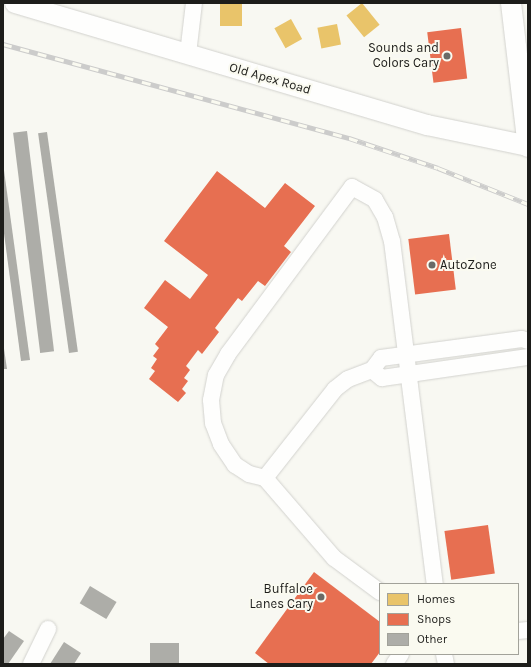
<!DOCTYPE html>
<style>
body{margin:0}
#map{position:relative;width:531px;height:667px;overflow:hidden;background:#f8f8f2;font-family:Karla,sans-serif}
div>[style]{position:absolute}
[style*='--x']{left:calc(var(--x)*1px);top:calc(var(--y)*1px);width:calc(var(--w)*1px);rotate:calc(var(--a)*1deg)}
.homes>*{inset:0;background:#e9c46a;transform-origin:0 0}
.shops>*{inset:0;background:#e76f51;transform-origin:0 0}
.building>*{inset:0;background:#adada8;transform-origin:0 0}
.roads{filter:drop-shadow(0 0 1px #d2d2ce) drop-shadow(0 0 1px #d2d2ce)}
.minor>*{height:16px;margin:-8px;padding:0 8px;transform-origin:8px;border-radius:8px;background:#fefefd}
.major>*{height:20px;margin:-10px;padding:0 10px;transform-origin:10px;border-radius:10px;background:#fefefd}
.rail>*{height:4.5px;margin-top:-2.25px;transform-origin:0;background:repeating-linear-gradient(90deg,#fafaf0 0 9px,#cccccb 0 18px);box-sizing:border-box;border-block:1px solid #cccccb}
.dots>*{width:11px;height:11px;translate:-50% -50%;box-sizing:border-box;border:2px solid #fafaf0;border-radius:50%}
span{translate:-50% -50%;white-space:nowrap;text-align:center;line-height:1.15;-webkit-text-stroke:4px #fafaf0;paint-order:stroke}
.poi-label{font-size:13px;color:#1d1d1a}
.right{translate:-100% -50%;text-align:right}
.left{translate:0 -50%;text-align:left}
.street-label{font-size:13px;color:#1d1d1a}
.frame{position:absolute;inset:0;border:4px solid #1d1d1a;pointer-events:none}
.legend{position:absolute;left:379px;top:583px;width:140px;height:72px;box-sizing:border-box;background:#fafaf0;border:1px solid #a2a29a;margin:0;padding:5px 7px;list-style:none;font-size:12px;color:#1d1d1a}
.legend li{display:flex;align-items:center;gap:8px;height:20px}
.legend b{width:20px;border:1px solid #a2a29a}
</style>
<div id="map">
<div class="homes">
<div style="left:220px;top:3px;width:22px;height:23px"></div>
<div style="left:362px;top:3px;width:28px;height:20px;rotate:51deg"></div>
<div style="left:291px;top:19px;width:23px;height:19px;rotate:61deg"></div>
<div style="left:337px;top:24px;width:21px;height:20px;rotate:79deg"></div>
</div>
<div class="shops">
<div style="left:461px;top:28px;width:51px;height:34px;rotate:83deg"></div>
<div style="clip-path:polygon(217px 171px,265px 208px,285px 183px,315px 206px,284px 246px,291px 252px,265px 286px,258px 281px,242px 301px,238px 298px,215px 328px,219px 332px,202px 354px,198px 350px,186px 366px,190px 370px,184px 378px,188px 381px,182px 389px,186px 393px,178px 402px,149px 379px,155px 371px,151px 368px,157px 359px,153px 356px,159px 348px,155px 344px,168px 327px,144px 308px,165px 280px,190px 299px,208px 275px,164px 241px)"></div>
<div style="left:449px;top:234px;width:56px;height:41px;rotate:83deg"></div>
<div style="left:488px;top:525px;width:49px;height:44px;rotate:82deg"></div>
<div style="clip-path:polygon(314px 572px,380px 622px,380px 652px,371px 664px,269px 664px,255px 653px)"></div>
</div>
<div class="building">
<div style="left:27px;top:131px;width:222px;height:14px;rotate:83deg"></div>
<div style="left:47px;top:132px;width:222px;height:9px;rotate:82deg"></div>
<div style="clip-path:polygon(3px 163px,30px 360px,21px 361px,3px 226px)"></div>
<div style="clip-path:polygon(3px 342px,7px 369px,3px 369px)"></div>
<div style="left:90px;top:586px;width:31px;height:20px;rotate:31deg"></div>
<div style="clip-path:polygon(9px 631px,24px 641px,8px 664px,3px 664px,3px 639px)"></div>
<div style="clip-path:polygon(64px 642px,81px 653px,74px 664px,50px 664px)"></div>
<div style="left:179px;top:643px;width:21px;height:29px;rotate:90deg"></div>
</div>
<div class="roads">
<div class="minor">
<div style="--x:188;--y:54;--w:51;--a:-83.3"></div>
<div style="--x:372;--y:370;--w:13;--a:39"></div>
<div style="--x:382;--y:378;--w:148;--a:-8.2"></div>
<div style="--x:265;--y:478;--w:113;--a:-51.8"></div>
<div style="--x:335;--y:389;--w:16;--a:-38"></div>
<div style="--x:348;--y:379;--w:26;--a:-21"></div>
<div style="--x:372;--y:370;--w:15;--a:-53"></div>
<div style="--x:381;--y:358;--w:142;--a:-7.7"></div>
<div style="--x:522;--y:339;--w:6;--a:18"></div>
<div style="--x:380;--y:592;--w:57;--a:-143.5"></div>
<div style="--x:334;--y:558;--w:106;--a:-130.8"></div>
<div style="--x:265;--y:478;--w:16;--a:-166"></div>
<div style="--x:249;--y:474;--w:17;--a:-147"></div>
<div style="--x:235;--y:465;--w:25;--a:-124"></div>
<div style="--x:221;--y:444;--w:22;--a:-111"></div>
<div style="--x:213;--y:423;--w:23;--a:-95"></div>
<div style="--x:211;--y:400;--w:25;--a:-79"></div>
<div style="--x:216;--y:375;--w:24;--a:-60"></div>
<div style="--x:228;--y:354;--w:208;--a:-53.4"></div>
<div style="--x:352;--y:187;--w:26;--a:29"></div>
<div style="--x:375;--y:200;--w:20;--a:60"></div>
<div style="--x:385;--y:217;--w:25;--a:74"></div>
<div style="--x:392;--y:241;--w:346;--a:82.9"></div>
<div style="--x:518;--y:631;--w:10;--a:-6"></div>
<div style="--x:444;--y:654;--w:10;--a:79"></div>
<div style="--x:31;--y:664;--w:39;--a:-64"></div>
<div style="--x:394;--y:664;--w:12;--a:-55"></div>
</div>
<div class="major">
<div style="--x:15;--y:3;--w:430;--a:16.5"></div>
<div style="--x:427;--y:125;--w:103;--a:11.7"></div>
<div style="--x:511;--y:3;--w:145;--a:83.3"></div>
</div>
</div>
<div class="rail">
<div style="--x:3;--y:44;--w:359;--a:15.2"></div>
<div style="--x:349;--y:138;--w:94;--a:18.6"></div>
<div style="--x:438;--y:168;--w:97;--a:21.8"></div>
</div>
<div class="dots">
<div style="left:447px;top:56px;background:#6a6a66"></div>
<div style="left:432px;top:265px;background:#6a6a66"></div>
<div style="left:321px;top:597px;background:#6a6a66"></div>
</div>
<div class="poi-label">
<span class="right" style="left:439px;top:56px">Sounds and<br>Colors Cary</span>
<span class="left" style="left:440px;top:265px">AutoZone</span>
<span class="right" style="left:313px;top:597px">Buffaloe<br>Lanes Cary</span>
</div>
<div class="street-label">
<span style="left:270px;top:79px;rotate:16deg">Old Apex Road</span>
</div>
<div class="frame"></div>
<ul class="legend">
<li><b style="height:11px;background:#e9c46a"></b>Homes</li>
<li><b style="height:11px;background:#e76f51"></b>Shops</li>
<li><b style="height:11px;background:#adada8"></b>Other</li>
</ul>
</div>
